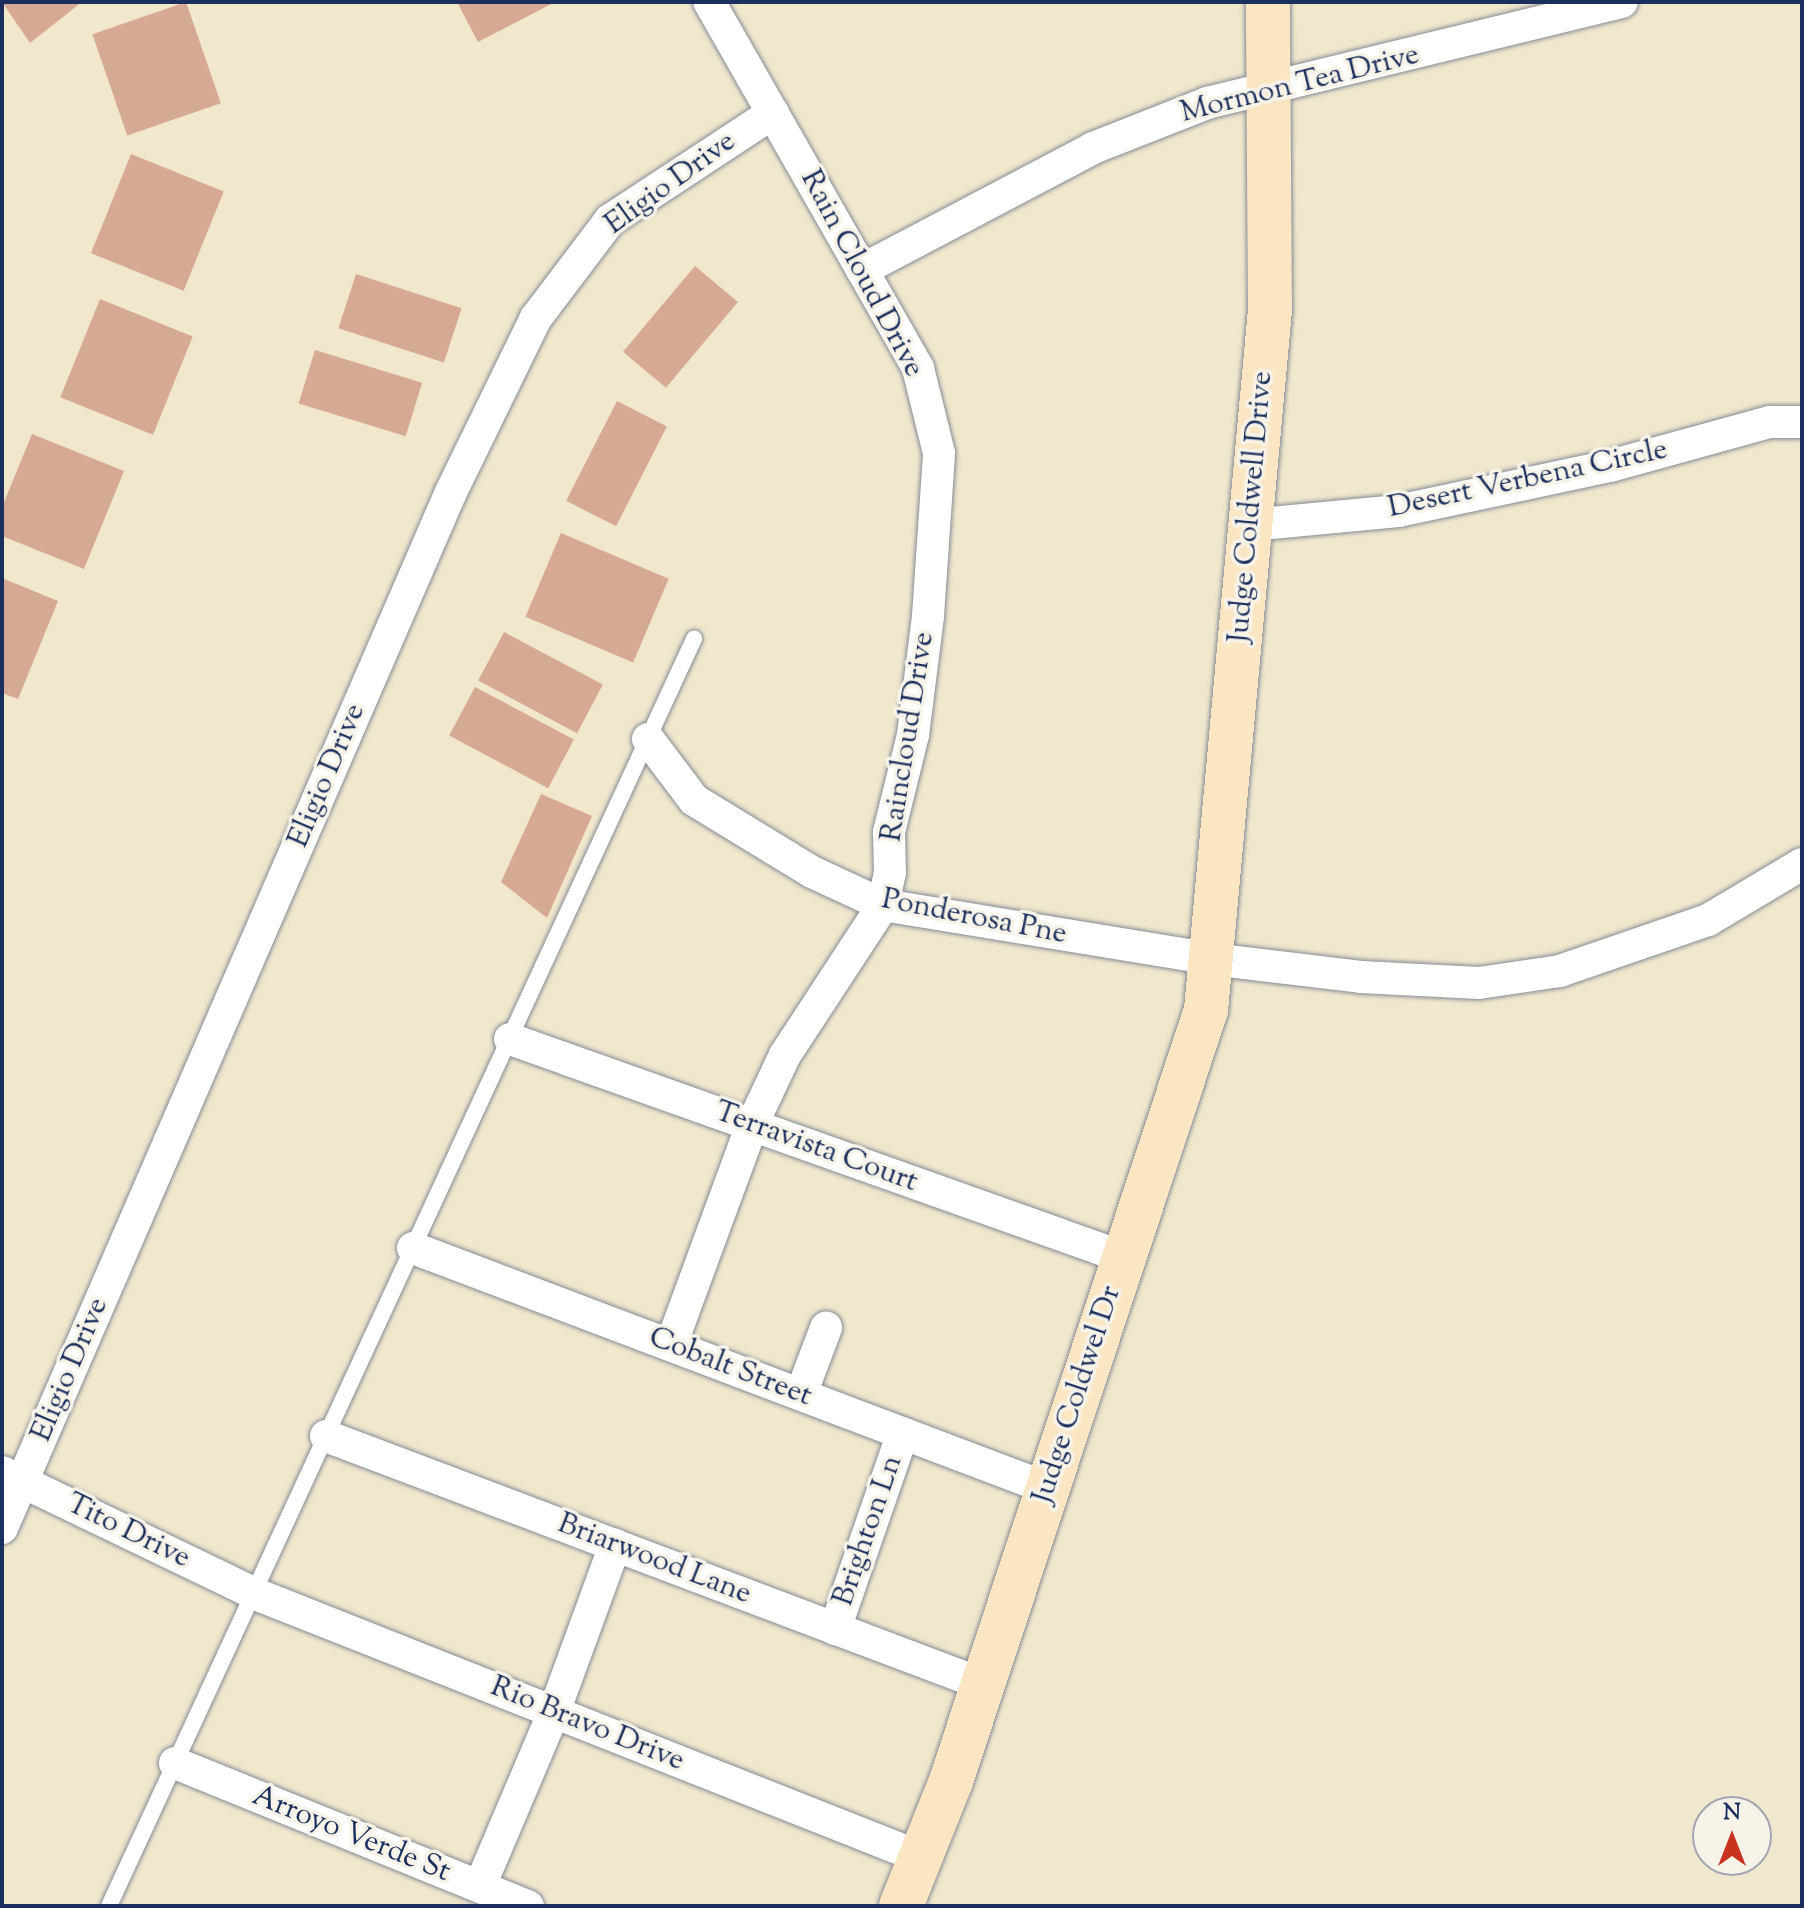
<!DOCTYPE html>
<style>
body{margin:0}
#map{position:relative;width:1804px;height:1908px;overflow:hidden;background:#f0e7cd;font-family:"Sorts Mill Goudy",serif}
div>[style]{position:absolute}
[style*='--x']{left:calc(var(--x)*1px);top:calc(var(--y)*1px);width:calc(var(--w)*1px);rotate:calc(var(--a)*1deg)}
.building>*{inset:0;background:#d6a994;transform-origin:0 0}
.roads{filter:drop-shadow(0 0 2px #868b96) drop-shadow(0 0 2px #868b96)}
.lane>*{height:16px;margin:-8px;padding:0 8px;transform-origin:8px;border-radius:8px;background:#fff}
.street>*{height:32px;margin:-16px;padding:0 16px;transform-origin:16px;border-radius:16px;background:#fff}
.secondary>*{height:44px;margin:-22px;padding:0 22px;transform-origin:22px;border-radius:22px;background:#fbe6c4}
span{translate:-50% -50%;white-space:nowrap;text-align:center;line-height:1.15;-webkit-text-stroke:7px #f7f3e8;paint-order:stroke}
.street-label{font-size:30px;color:#1b2f5e}
.frame{position:absolute;inset:0;border:4px solid #1b2f5e;pointer-events:none}
.north{position:absolute;left:1692px;top:1796px;width:80px;height:80px;box-sizing:border-box;background:#f7f3e8;border:2px solid #9fa5b1;border-radius:50%;rotate:0deg;font-size:22px;font-weight:700;line-height:32px;text-align:center;color:#1b2f5e}
.north::after{content:'';display:block;margin:auto;width:28px;height:36px;background:#c8321e;clip-path:polygon(50% 0,100% 100%,50% 72%,0 100%)}
</style>
<div id="map">
<div class="building">
<div style="clip-path:polygon(2px 2px,82px 2px,30px 43px)"></div>
<div style="left:186px;top:2px;width:107px;height:99px;rotate:71deg"></div>
<div style="clip-path:polygon(457px 2px,555px 2px,478px 42px)"></div>
<div style="left:131px;top:154px;width:100px;height:107px;rotate:22deg"></div>
<div style="left:695px;top:266px;width:56px;height:112px;rotate:40deg"></div>
<div style="left:356px;top:274px;width:111px;height:57px;rotate:18deg"></div>
<div style="left:100px;top:299px;width:100px;height:106px;rotate:22deg"></div>
<div style="left:315px;top:350px;width:112px;height:56px;rotate:17deg"></div>
<div style="left:617px;top:401px;width:56px;height:112px;rotate:27deg"></div>
<div style="clip-path:polygon(32px 434px,124px 471px,84px 569px,2px 536px,2px 507px)"></div>
<div style="left:561px;top:533px;width:117px;height:91px;rotate:23deg"></div>
<div style="clip-path:polygon(2px 578px,58px 601px,18px 699px,2px 693px)"></div>
<div style="left:504px;top:632px;width:112px;height:55px;rotate:28deg"></div>
<div style="left:475px;top:687px;width:112px;height:55px;rotate:28deg"></div>
<div style="clip-path:polygon(541px 794px,592px 816px,547px 918px,501px 882px)"></div>
</div>
<div class="roads">
<div class="lane">
<div style="--x:109;--y:1906;--w:1396;--a:-65.22"></div>
</div>
<div class="street">
<div style="--x:862;--y:270;--w:261;--a:-27.8"></div>
<div style="--x:1093;--y:148;--w:123;--a:-21.5"></div>
<div style="--x:1207;--y:103;--w:427;--a:-13.7"></div>
<div style="--x:1250;--y:525;--w:149;--a:-5.4"></div>
<div style="--x:1398;--y:511;--w:217;--a:-12"></div>
<div style="--x:1610;--y:466;--w:166;--a:-15.4"></div>
<div style="--x:1770;--y:422;--w:32;--a:0"></div>
<div style="--x:648;--y:739;--w:76;--a:53"></div>
<div style="--x:694;--y:800;--w:138;--a:31.4"></div>
<div style="--x:812;--y:872;--w:78;--a:24.9"></div>
<div style="--x:883;--y:905;--w:332;--a:9.3"></div>
<div style="--x:1211;--y:959;--w:151;--a:6.8"></div>
<div style="--x:1361;--y:977;--w:118;--a:2.9"></div>
<div style="--x:1479;--y:983;--w:82;--a:-8.4"></div>
<div style="--x:1560;--y:971;--w:157;--a:-19"></div>
<div style="--x:1708;--y:920;--w:109;--a:-30.8"></div>
<div style="--x:510;--y:1039;--w:651;--a:19.58"></div>
<div style="--x:413;--y:1248;--w:678;--a:20.73"></div>
<div style="--x:671;--y:1345;--w:234;--a:-69.8"></div>
<div style="--x:752;--y:1125;--w:77;--a:-64.8"></div>
<div style="--x:785;--y:1055;--w:179;--a:-56.8"></div>
<div style="--x:883;--y:905;--w:33;--a:-78"></div>
<div style="--x:890;--y:873;--w:41;--a:-91.4"></div>
<div style="--x:889;--y:832;--w:100;--a:-76.1"></div>
<div style="--x:913;--y:735;--w:120;--a:-82.8"></div>
<div style="--x:928;--y:616;--w:163;--a:-86.1"></div>
<div style="--x:939;--y:453;--w:88;--a:-103.9"></div>
<div style="--x:918;--y:368;--w:421;--a:-119.7"></div>
<div style="--x:801;--y:1394;--w:71;--a:-69.3"></div>
<div style="--x:326;--y:1436;--w:701;--a:20.71"></div>
<div style="--x:2;--y:1472;--w:279;--a:25.7"></div>
<div style="--x:253;--y:1593;--w:717;--a:21.59"></div>
<div style="--x:2;--y:1528;--w:1129;--a:-66.57"></div>
<div style="--x:451;--y:492;--w:194;--a:-64"></div>
<div style="--x:536;--y:318;--w:123;--a:-52.9"></div>
<div style="--x:610;--y:220;--w:195;--a:-33.3"></div>
<div style="--x:835;--y:1629;--w:207;--a:-70.9"></div>
<div style="--x:175;--y:1763;--w:381;--a:22.1"></div>
<div style="--x:480;--y:1886;--w:189;--a:-67"></div>
<div style="--x:554;--y:1712;--w:178;--a:-69.9"></div>
</div>
<div class="secondary">
<div style="--x:901;--y:1906;--w:135;--a:-68.2"></div>
<div style="--x:951;--y:1781;--w:812;--a:-71.7"></div>
<div style="--x:1206;--y:1010;--w:704;--a:-84.78"></div>
<div style="--x:1270;--y:309;--w:307;--a:-90.4"></div>
</div>
</div>
<div class="street-label">
<span style="left:1300px;top:85px;rotate:-14deg">Mormon Tea Drive</span>
<span style="left:671px;top:184px;rotate:-36deg">Eligio Drive</span>
<span style="left:861px;top:274px;rotate:62deg">Rain Cloud Drive</span>
<span style="left:1528px;top:480px;rotate:-12deg">Desert Verbena Circle</span>
<span style="left:1252px;top:507px;rotate:-85deg">Judge Coldwell Drive</span>
<span style="left:909px;top:737px;rotate:-81deg">Raincloud Drive</span>
<span style="left:328px;top:776px;rotate:-67deg">Eligio Drive</span>
<span style="left:974px;top:918px;rotate:11deg">Ponderosa Pne</span>
<span style="left:816px;top:1148px;rotate:20deg">Terravista Court</span>
<span style="left:730px;top:1368px;rotate:21deg">Cobalt Street</span>
<span style="left:71px;top:1370px;rotate:-67deg">Eligio Drive</span>
<span style="left:1078px;top:1395px;rotate:-72deg">Judge Coldwel Dr</span>
<span style="left:869px;top:1531px;rotate:-71deg">Brighton Ln</span>
<span style="left:128px;top:1532px;rotate:26deg">Tito Drive</span>
<span style="left:654px;top:1560px;rotate:21deg">Briarwood Lane</span>
<span style="left:587px;top:1725px;rotate:22deg">Rio Bravo Drive</span>
<span style="left:351px;top:1835px;rotate:22deg">Arroyo Verde St</span>
</div>
<div class="frame"></div>
<div class="north">N</div>
</div>
